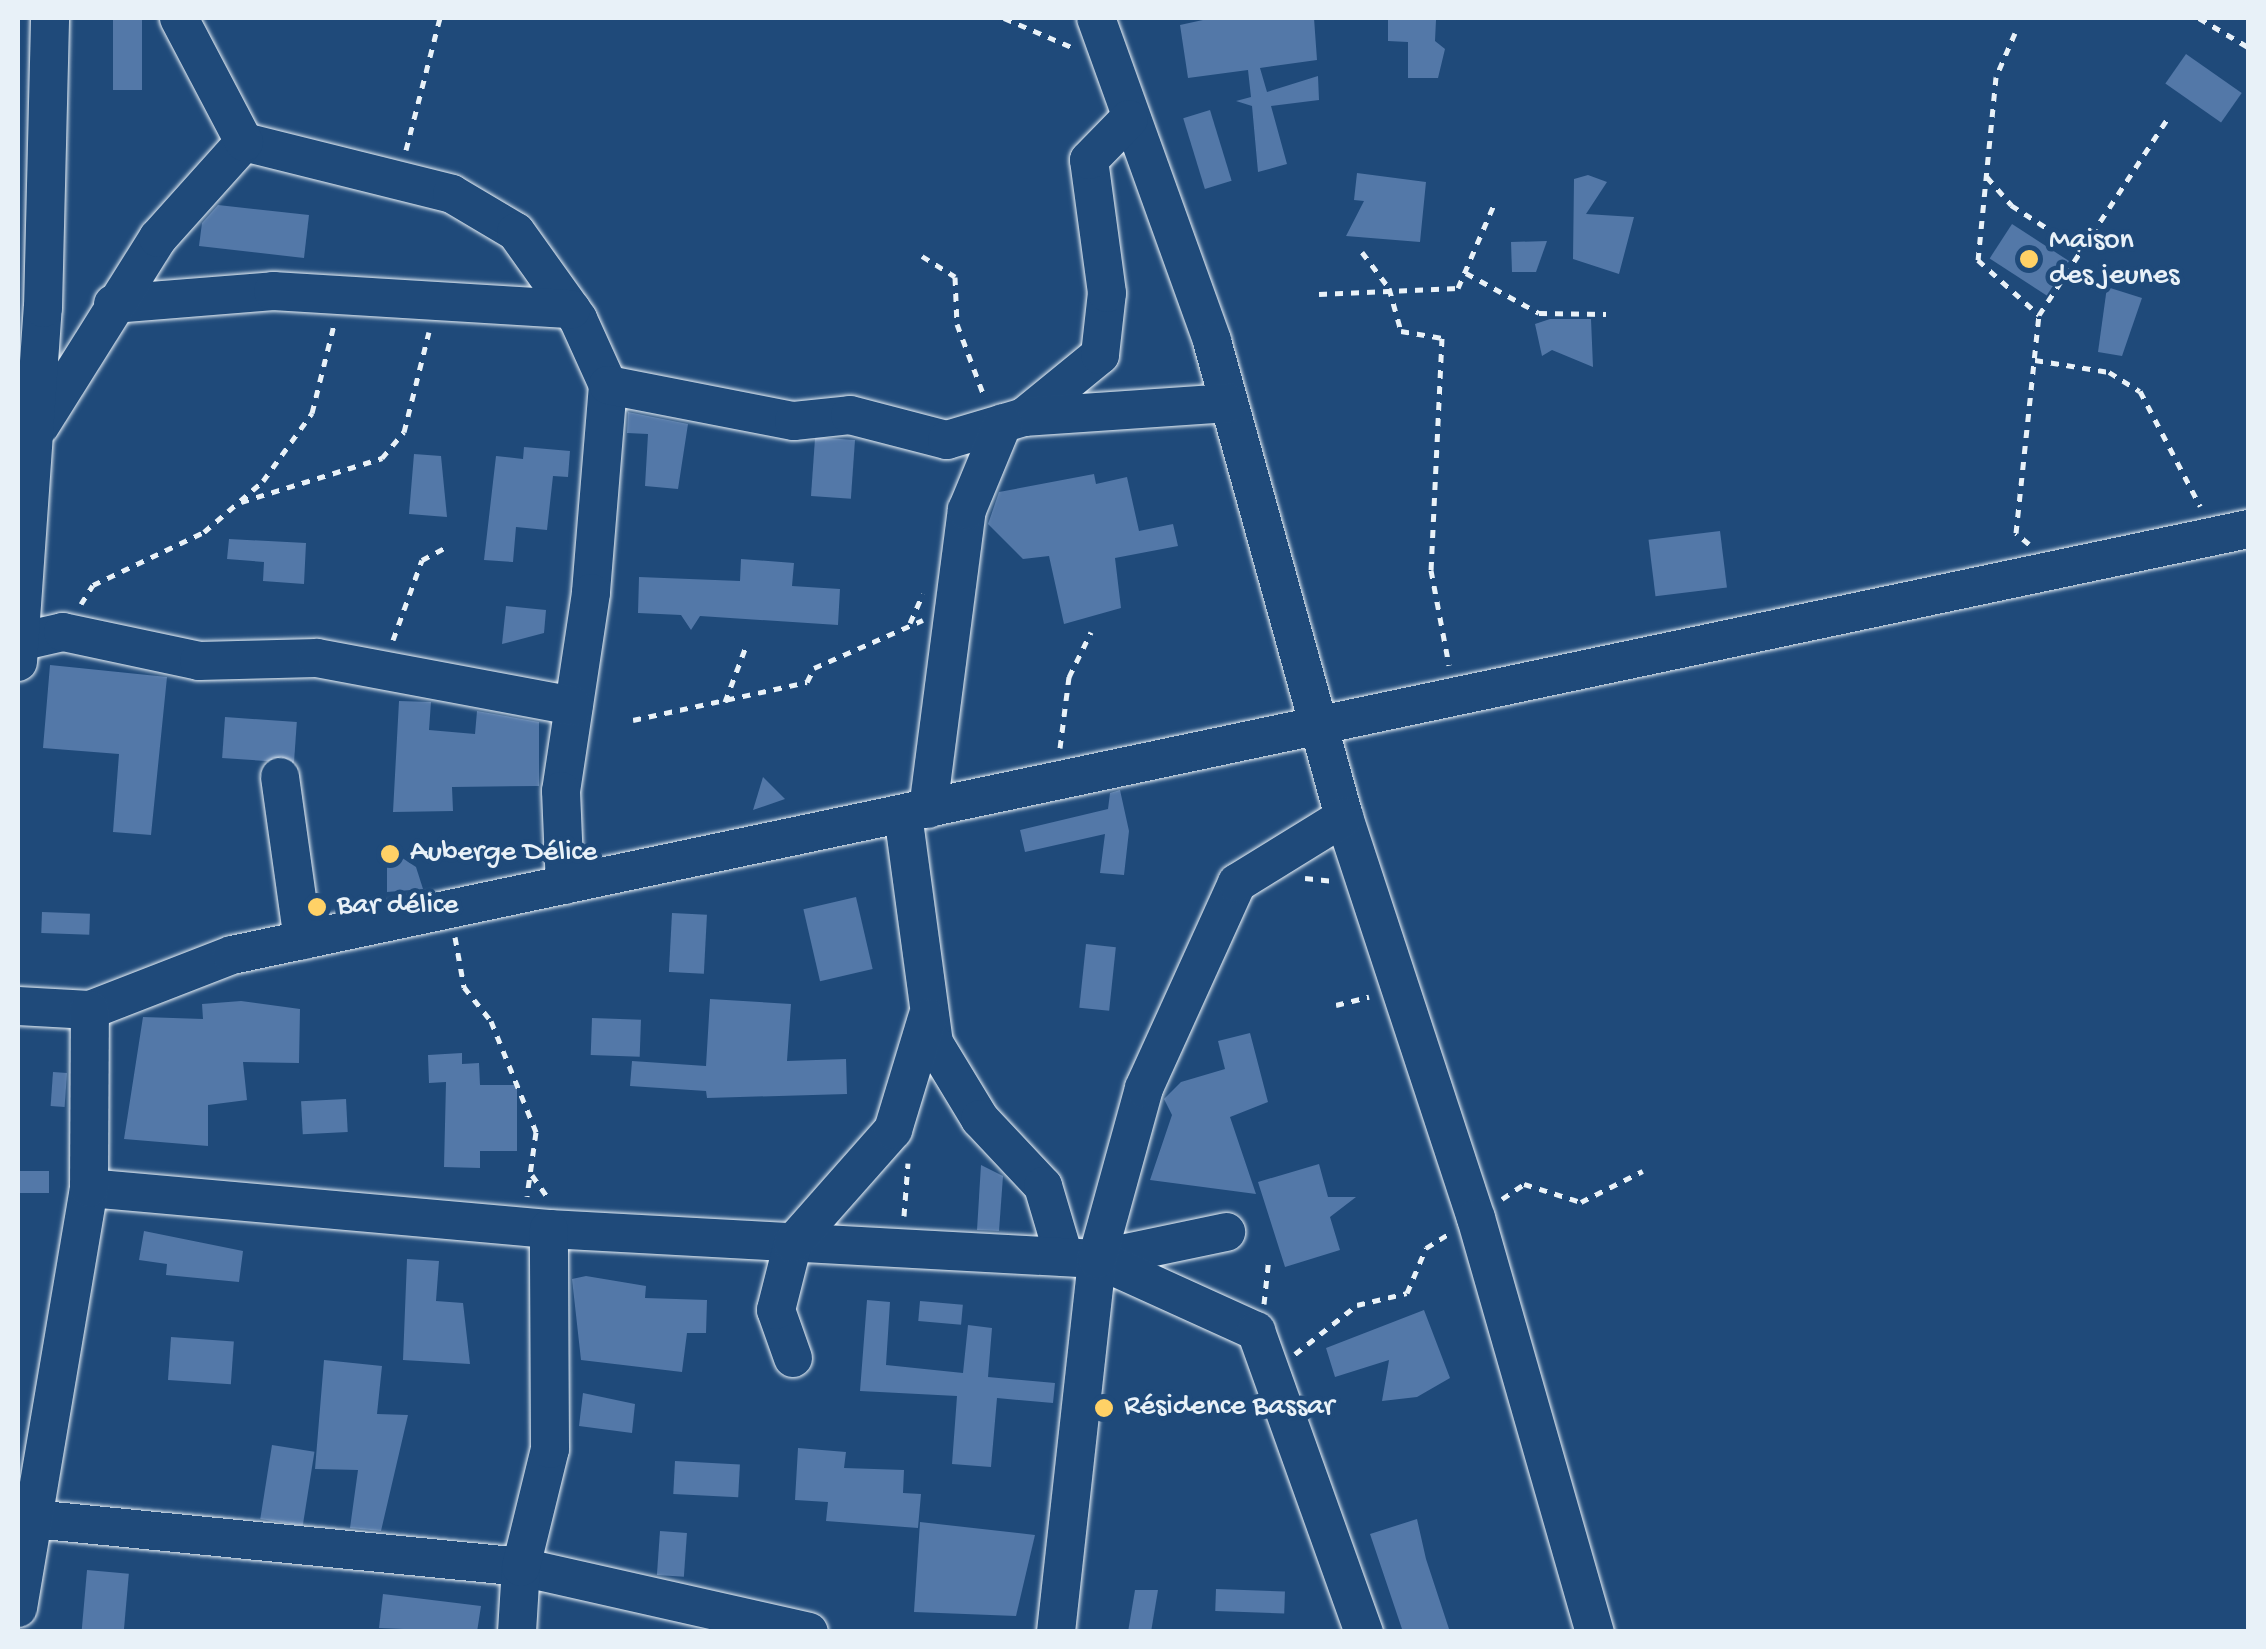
<!DOCTYPE html>
<meta charset="utf-8">
<style>
body{margin:0}
#map{position:relative;width:2266px;height:1649px;overflow:hidden;background:#1f4a7a;font-family:"Gochi Hand",sans-serif}
div>[style]{position:absolute}
[style*='--x']{left:calc(var(--x)*1px);top:calc(var(--y)*1px);width:calc(var(--w)*1px);rotate:calc(var(--a)*1deg)}
.building>*{inset:0;background:#5378a8;transform-origin:0 0}
.path>*{height:5px;margin-top:-2.5px;transform-origin:0;background:repeating-linear-gradient(90deg,#e8f1f8 0 8px,transparent 0 16px)}
.roads{filter:drop-shadow(0 0 2px #e8f1f8) drop-shadow(0 0 2px #e8f1f8)}
.minor>*{height:38px;margin:-19px;padding:0 19px;transform-origin:19px;border-radius:19px;background:#1f4a7a}
.dots>*{width:28px;height:28px;translate:-50% -50%;box-sizing:border-box;border:5px solid #1f4a7a;border-radius:50%}
span{translate:-50% -50%;white-space:nowrap;text-align:center;line-height:1.15;-webkit-text-stroke:9px #1f4a7a;paint-order:stroke}
.poi-label{font-size:30px;color:#e8f1f8}
.left{translate:0 -50%;text-align:left}
.frame{position:absolute;inset:0;border:20px solid #e8f1f8;pointer-events:none}
</style>
<div id="map">
<div class="building">
<div style="left:113px;top:18px;width:29px;height:72px"></div>
<div style="clip-path:polygon(1212px 18px,1314px 18px,1317px 60px,1260px 68px,1267px 92px,1318px 76px,1319px 100px,1271px 106px,1287px 164px,1258px 172px,1252px 106px,1236px 101px,1251px 97px,1248px 70px,1188px 78px,1180px 25px)"></div>
<div style="clip-path:polygon(1388px 18px,1436px 20px,1435px 41px,1445px 49px,1438px 78px,1408px 78px,1408px 42px,1388px 41px)"></div>
<div style="left:2186px;top:54px;width:68px;height:36px;rotate:35deg"></div>
<div style="left:1210px;top:110px;width:74px;height:28px;rotate:73deg"></div>
<div style="clip-path:polygon(1357px 173px,1426px 182px,1420px 242px,1346px 236px,1364px 201px,1354px 200px)"></div>
<div style="clip-path:polygon(1588px 175px,1607px 182px,1586px 214px,1634px 217px,1619px 274px,1573px 259px,1574px 179px)"></div>
<div style="clip-path:polygon(218px 205px,309px 215px,304px 258px,199px 246px,202px 223px)"></div>
<div style="left:2012px;top:224px;width:68px;height:41px;rotate:33deg"></div>
<div style="clip-path:polygon(1547px 241px,1536px 272px,1512px 272px,1511px 242px)"></div>
<div style="clip-path:polygon(2107px 287px,2142px 298px,2122px 356px,2098px 352px)"></div>
<div style="clip-path:polygon(1550px 319px,1591px 319px,1593px 367px,1552px 350px,1542px 356px,1535px 324px)"></div>
<div style="clip-path:polygon(628px 412px,688px 424px,678px 489px,645px 486px,648px 434px,627px 433px)"></div>
<div style="left:855px;top:440px;width:59px;height:40px;rotate:94deg"></div>
<div style="clip-path:polygon(524px 447px,570px 451px,568px 477px,553px 476px,547px 530px,516px 527px,513px 562px,484px 560px,496px 456px,523px 459px)"></div>
<div style="clip-path:polygon(414px 454px,441px 456px,447px 517px,409px 514px)"></div>
<div style="clip-path:polygon(1094px 474px,1096px 484px,1127px 477px,1139px 531px,1173px 524px,1178px 546px,1115px 558px,1121px 608px,1064px 624px,1049px 556px,1023px 559px,988px 524px,999px 492px)"></div>
<div style="left:1720px;top:531px;width:57px;height:72px;rotate:83deg"></div>
<div style="clip-path:polygon(229px 539px,306px 543px,304px 584px,263px 581px,264px 562px,227px 559px)"></div>
<div style="clip-path:polygon(741px 559px,794px 563px,792px 586px,840px 589px,838px 625px,700px 616px,691px 630px,681px 615px,638px 613px,639px 577px,740px 581px)"></div>
<div style="clip-path:polygon(506px 606px,546px 610px,544px 633px,502px 644px)"></div>
<div style="clip-path:polygon(50px 665px,167px 677px,151px 835px,113px 832px,119px 754px,43px 748px)"></div>
<div style="clip-path:polygon(399px 701px,431px 702px,429px 730px,475px 734px,477px 711px,539px 722px,539px 786px,452px 787px,453px 811px,393px 812px)"></div>
<div style="left:225px;top:717px;width:72px;height:41px;rotate:4deg"></div>
<div style="clip-path:polygon(763px 777px,785px 799px,753px 810px)"></div>
<div style="clip-path:polygon(1120px 790px,1129px 831px,1124px 875px,1100px 873px,1105px 834px,1025px 852px,1020px 830px,1108px 809px,1110px 793px)"></div>
<div style="clip-path:polygon(387px 848px,416px 867px,423px 889px,387px 892px)"></div>
<div style="left:856px;top:897px;width:74px;height:54px;rotate:77deg"></div>
<div style="left:42px;top:912px;width:48px;height:21px;rotate:2deg"></div>
<div style="left:672px;top:913px;width:35px;height:59px;rotate:3deg"></div>
<div style="left:1086px;top:944px;width:30px;height:64px;rotate:6deg"></div>
<div style="clip-path:polygon(710px 999px,791px 1004px,787px 1061px,846px 1059px,847px 1094px,707px 1098px,706px 1091px,630px 1086px,632px 1061px,706px 1066px)"></div>
<div style="clip-path:polygon(241px 1001px,300px 1009px,299px 1063px,243px 1062px,247px 1100px,208px 1105px,208px 1146px,124px 1139px,143px 1017px,203px 1019px,202px 1004px)"></div>
<div style="left:592px;top:1018px;width:49px;height:37px;rotate:2deg"></div>
<div style="clip-path:polygon(1250px 1033px,1268px 1102px,1230px 1117px,1256px 1194px,1150px 1180px,1172px 1115px,1164px 1099px,1181px 1082px,1225px 1069px,1218px 1041px)"></div>
<div style="clip-path:polygon(462px 1053px,462px 1064px,479px 1063px,480px 1085px,517px 1085px,517px 1151px,480px 1151px,480px 1168px,444px 1167px,446px 1082px,429px 1083px,428px 1055px)"></div>
<div style="left:53px;top:1072px;width:14px;height:34px;rotate:4deg"></div>
<div style="left:346px;top:1099px;width:33px;height:45px;rotate:87deg"></div>
<div style="clip-path:polygon(1319px 1164px,1328px 1197px,1356px 1197px,1330px 1217px,1340px 1250px,1285px 1267px,1258px 1182px)"></div>
<div style="clip-path:polygon(981px 1165px,1003px 1176px,999px 1231px,977px 1230px)"></div>
<div style="left:18px;top:1171px;width:31px;height:22px"></div>
<div style="clip-path:polygon(144px 1231px,243px 1251px,239px 1282px,166px 1275px,167px 1264px,139px 1260px)"></div>
<div style="clip-path:polygon(407px 1259px,439px 1261px,436px 1301px,463px 1303px,470px 1364px,403px 1360px)"></div>
<div style="clip-path:polygon(586px 1276px,646px 1286px,645px 1298px,707px 1300px,706px 1333px,687px 1333px,682px 1372px,581px 1360px,572px 1279px)"></div>
<div style="clip-path:polygon(867px 1300px,890px 1302px,886px 1365px,963px 1373px,968px 1325px,992px 1328px,988px 1377px,1055px 1383px,1053px 1403px,997px 1398px,991px 1467px,952px 1464px,957px 1396px,860px 1391px)"></div>
<div style="left:920px;top:1301px;width:43px;height:20px;rotate:5deg"></div>
<div style="clip-path:polygon(1424px 1310px,1450px 1378px,1417px 1397px,1382px 1401px,1389px 1360px,1335px 1377px,1326px 1348px)"></div>
<div style="left:171px;top:1337px;width:63px;height:43px;rotate:4deg"></div>
<div style="clip-path:polygon(324px 1360px,382px 1366px,377px 1414px,408px 1415px,381px 1531px,350px 1528px,358px 1470px,315px 1469px)"></div>
<div style="clip-path:polygon(583px 1393px,635px 1404px,632px 1433px,579px 1426px)"></div>
<div style="left:272px;top:1445px;width:43px;height:75px;rotate:9deg"></div>
<div style="clip-path:polygon(798px 1448px,846px 1452px,844px 1468px,904px 1470px,903px 1493px,921px 1494px,918px 1528px,826px 1521px,828px 1502px,795px 1500px)"></div>
<div style="left:675px;top:1461px;width:65px;height:33px;rotate:3deg"></div>
<div style="clip-path:polygon(1417px 1519px,1426px 1559px,1450px 1632px,1403px 1632px,1370px 1534px)"></div>
<div style="clip-path:polygon(920px 1522px,1035px 1535px,1016px 1616px,914px 1612px)"></div>
<div style="left:660px;top:1531px;width:27px;height:44px;rotate:4deg"></div>
<div style="left:87px;top:1570px;width:42px;height:62px;rotate:5deg"></div>
<div style="left:1216px;top:1589px;width:69px;height:22px;rotate:2deg"></div>
<div style="clip-path:polygon(1135px 1590px,1158px 1590px,1151px 1632px,1128px 1632px)"></div>
<div style="clip-path:polygon(383px 1594px,481px 1606px,477px 1632px,379px 1628px)"></div>
</div>
<div class="path">
<div style="--x:1004;--y:18;--w:76;--a:23.2"></div>
<div style="--x:2199;--y:18;--w:57;--a:30.6"></div>
<div style="--x:2015;--y:33;--w:48;--a:113.4"></div>
<div style="--x:1996;--y:77;--w:184;--a:95.6"></div>
<div style="--x:1978;--y:260;--w:82;--a:42"></div>
<div style="--x:406;--y:150;--w:136;--a:-75.6"></div>
<div style="--x:1987;--y:177;--w:37;--a:49"></div>
<div style="--x:2011;--y:205;--w:83;--a:32.7"></div>
<div style="--x:1362;--y:252;--w:45;--a:53.1"></div>
<div style="--x:1389;--y:288;--w:45;--a:74.4"></div>
<div style="--x:1401;--y:331;--w:42;--a:9.7"></div>
<div style="--x:1442;--y:338;--w:232;--a:92.7"></div>
<div style="--x:1431;--y:570;--w:97;--a:79.3"></div>
<div style="--x:922;--y:256;--w:39;--a:32"></div>
<div style="--x:955;--y:277;--w:47;--a:87.6"></div>
<div style="--x:957;--y:324;--w:77;--a:69.4"></div>
<div style="--x:1466;--y:273;--w:83;--a:28.7"></div>
<div style="--x:1539;--y:313;--w:67;--a:0.9"></div>
<div style="--x:1319;--y:294;--w:139;--a:-2.5"></div>
<div style="--x:1458;--y:288;--w:94;--a:-66.7"></div>
<div style="--x:2035;--y:360;--w:75;--a:9.2"></div>
<div style="--x:2109;--y:372;--w:36;--a:32"></div>
<div style="--x:2140;--y:391;--w:130;--a:62.4"></div>
<div style="--x:241;--y:502;--w:148;--a:-17.3"></div>
<div style="--x:382;--y:458;--w:34;--a:-50"></div>
<div style="--x:404;--y:432;--w:103;--a:-76"></div>
<div style="--x:2029;--y:544;--w:17;--a:-140"></div>
<div style="--x:2016;--y:533;--w:219;--a:-84"></div>
<div style="--x:2039;--y:315;--w:238;--a:-56.8"></div>
<div style="--x:81;--y:604;--w:22;--a:-58"></div>
<div style="--x:93;--y:585;--w:123;--a:-25.5"></div>
<div style="--x:204;--y:532;--w:78;--a:-40.8"></div>
<div style="--x:263;--y:481;--w:84;--a:-54.2"></div>
<div style="--x:312;--y:413;--w:91;--a:-76"></div>
<div style="--x:910;--y:623;--w:32;--a:-66"></div>
<div style="--x:393;--y:640;--w:85;--a:-70.1"></div>
<div style="--x:422;--y:560;--w:30;--a:-28"></div>
<div style="--x:725;--y:702;--w:60;--a:-69.4"></div>
<div style="--x:633;--y:720;--w:178;--a:-12.3"></div>
<div style="--x:807;--y:682;--w:16;--a:-63"></div>
<div style="--x:814;--y:668;--w:119;--a:-23.8"></div>
<div style="--x:1060;--y:748;--w:72;--a:-82.8"></div>
<div style="--x:1069;--y:677;--w:50;--a:-63.9"></div>
<div style="--x:1305;--y:878;--w:29;--a:6"></div>
<div style="--x:455;--y:937;--w:51;--a:79.8"></div>
<div style="--x:464;--y:987;--w:43;--a:51.5"></div>
<div style="--x:491;--y:1021;--w:120;--a:67.9"></div>
<div style="--x:536;--y:1132;--w:65;--a:98"></div>
<div style="--x:1336;--y:1005;--w:34;--a:-14"></div>
<div style="--x:532;--y:1175;--w:29;--a:55"></div>
<div style="--x:1502;--y:1199;--w:27;--a:-34"></div>
<div style="--x:1524;--y:1184;--w:60;--a:17.5"></div>
<div style="--x:1581;--y:1202;--w:69;--a:-26.6"></div>
<div style="--x:904;--y:1216;--w:53;--a:-85.7"></div>
<div style="--x:1264;--y:1304;--w:47;--a:-83.9"></div>
<div style="--x:1295;--y:1354;--w:79;--a:-38.3"></div>
<div style="--x:1357;--y:1305;--w:51;--a:-13.5"></div>
<div style="--x:1407;--y:1293;--w:49;--a:-67.1"></div>
<div style="--x:1426;--y:1248;--w:25;--a:-32"></div>
</div>
<div class="roads">
<div class="minor">
<div style="--x:1096;--y:18;--w:343;--a:70.2"></div>
<div style="--x:1212;--y:341;--w:494;--a:74.5"></div>
<div style="--x:1344;--y:817;--w:422;--a:71.8"></div>
<div style="--x:1476;--y:1218;--w:431;--a:74"></div>
<div style="--x:244;--y:142;--w:214;--a:14"></div>
<div style="--x:452;--y:194;--w:74;--a:30.7"></div>
<div style="--x:516;--y:232;--w:107;--a:54.5"></div>
<div style="--x:578;--y:319;--w:72;--a:65.6"></div>
<div style="--x:608;--y:385;--w:209;--a:94.7"></div>
<div style="--x:591;--y:593;--w:200;--a:98.6"></div>
<div style="--x:561;--y:791;--w:94;--a:87.6"></div>
<div style="--x:113;--y:304;--w:161;--a:-4.6"></div>
<div style="--x:273;--y:291;--w:299;--a:3.5"></div>
<div style="--x:608;--y:385;--w:189;--a:11"></div>
<div style="--x:794;--y:421;--w:56;--a:-6.1"></div>
<div style="--x:850;--y:415;--w:100;--a:14.5"></div>
<div style="--x:947;--y:440;--w:80;--a:-16.6"></div>
<div style="--x:1024;--y:417;--w:98;--a:-39.2"></div>
<div style="--x:1100;--y:355;--w:62;--a:-83.6"></div>
<div style="--x:1107;--y:293;--w:134;--a:-97.7"></div>
<div style="--x:1089;--y:160;--w:57;--a:-45.7"></div>
<div style="--x:1024;--y:417;--w:205;--a:-3.9"></div>
<div style="--x:40;--y:426;--w:222;--a:-57.9"></div>
<div style="--x:158;--y:238;--w:129;--a:-48.1"></div>
<div style="--x:244;--y:142;--w:140;--a:-117.7"></div>
<div style="--x:19;--y:642;--w:45;--a:-12.8"></div>
<div style="--x:63;--y:632;--w:139;--a:12"></div>
<div style="--x:199;--y:661;--w:118;--a:-1.5"></div>
<div style="--x:317;--y:658;--w:261;--a:10.6"></div>
<div style="--x:18;--y:662;--w:355;--a:-86"></div>
<div style="--x:43;--y:308;--w:290;--a:-88.6"></div>
<div style="--x:280;--y:777;--w:165;--a:82"></div>
<div style="--x:928;--y:809;--w:302;--a:-82.6"></div>
<div style="--x:967;--y:510;--w:94;--a:-67.5"></div>
<div style="--x:903;--y:814;--w:231;--a:82.3"></div>
<div style="--x:934;--y:1043;--w:89;--a:58.8"></div>
<div style="--x:980;--y:1119;--w:92;--a:46.8"></div>
<div style="--x:1043;--y:1186;--w:74;--a:73.5"></div>
<div style="--x:18;--y:1006;--w:72;--a:3.2"></div>
<div style="--x:90;--y:1010;--w:152;--a:-21.2"></div>
<div style="--x:232;--y:955;--w:2061;--a:-11.93"></div>
<div style="--x:89;--y:1188;--w:462;--a:5.1"></div>
<div style="--x:549;--y:1229;--w:549;--a:3.13"></div>
<div style="--x:1097;--y:1259;--w:132;--a:-11.8"></div>
<div style="--x:1097;--y:1259;--w:175;--a:24.4"></div>
<div style="--x:1256;--y:1331;--w:320;--a:70.3"></div>
<div style="--x:793;--y:1358;--w:51;--a:-109.5"></div>
<div style="--x:776;--y:1310;--w:69;--a:-75.8"></div>
<div style="--x:793;--y:1243;--w:151;--a:-48.5"></div>
<div style="--x:893;--y:1130;--w:117;--a:-73.1"></div>
<div style="--x:33;--y:1519;--w:490;--a:5.6"></div>
<div style="--x:521;--y:1567;--w:295;--a:12.7"></div>
<div style="--x:18;--y:1608;--w:426;--a:-80.4"></div>
<div style="--x:89;--y:1188;--w:178;--a:-89.7"></div>
<div style="--x:517;--y:1632;--w:65;--a:-86.5"></div>
<div style="--x:521;--y:1567;--w:122;--a:-76.2"></div>
<div style="--x:550;--y:1449;--w:220;--a:-90.3"></div>
<div style="--x:1056;--y:1632;--w:375;--a:-83.7"></div>
<div style="--x:1097;--y:1259;--w:177;--a:-74.6"></div>
<div style="--x:1144;--y:1088;--w:225;--a:-65.6"></div>
<div style="--x:1237;--y:883;--w:126;--a:-31.7"></div>
</div>
</div>
<div class="dots">
<div style="left:2029px;top:259px;background:#ffd166"></div>
<div style="left:390px;top:854px;background:#ffd166"></div>
<div style="left:317px;top:907px;background:#ffd166"></div>
<div style="left:1104px;top:1408px;background:#ffd166"></div>
</div>
<div class="poi-label">
<span class="left" style="left:2049px;top:259px">Maison<br>des jeunes</span>
<span class="left" style="left:410px;top:854px">Auberge Délice</span>
<span class="left" style="left:337px;top:907px">Bar délice</span>
<span class="left" style="left:1124px;top:1408px">Résidence Bassar</span>
</div>
<div class="frame"></div>
</div>
